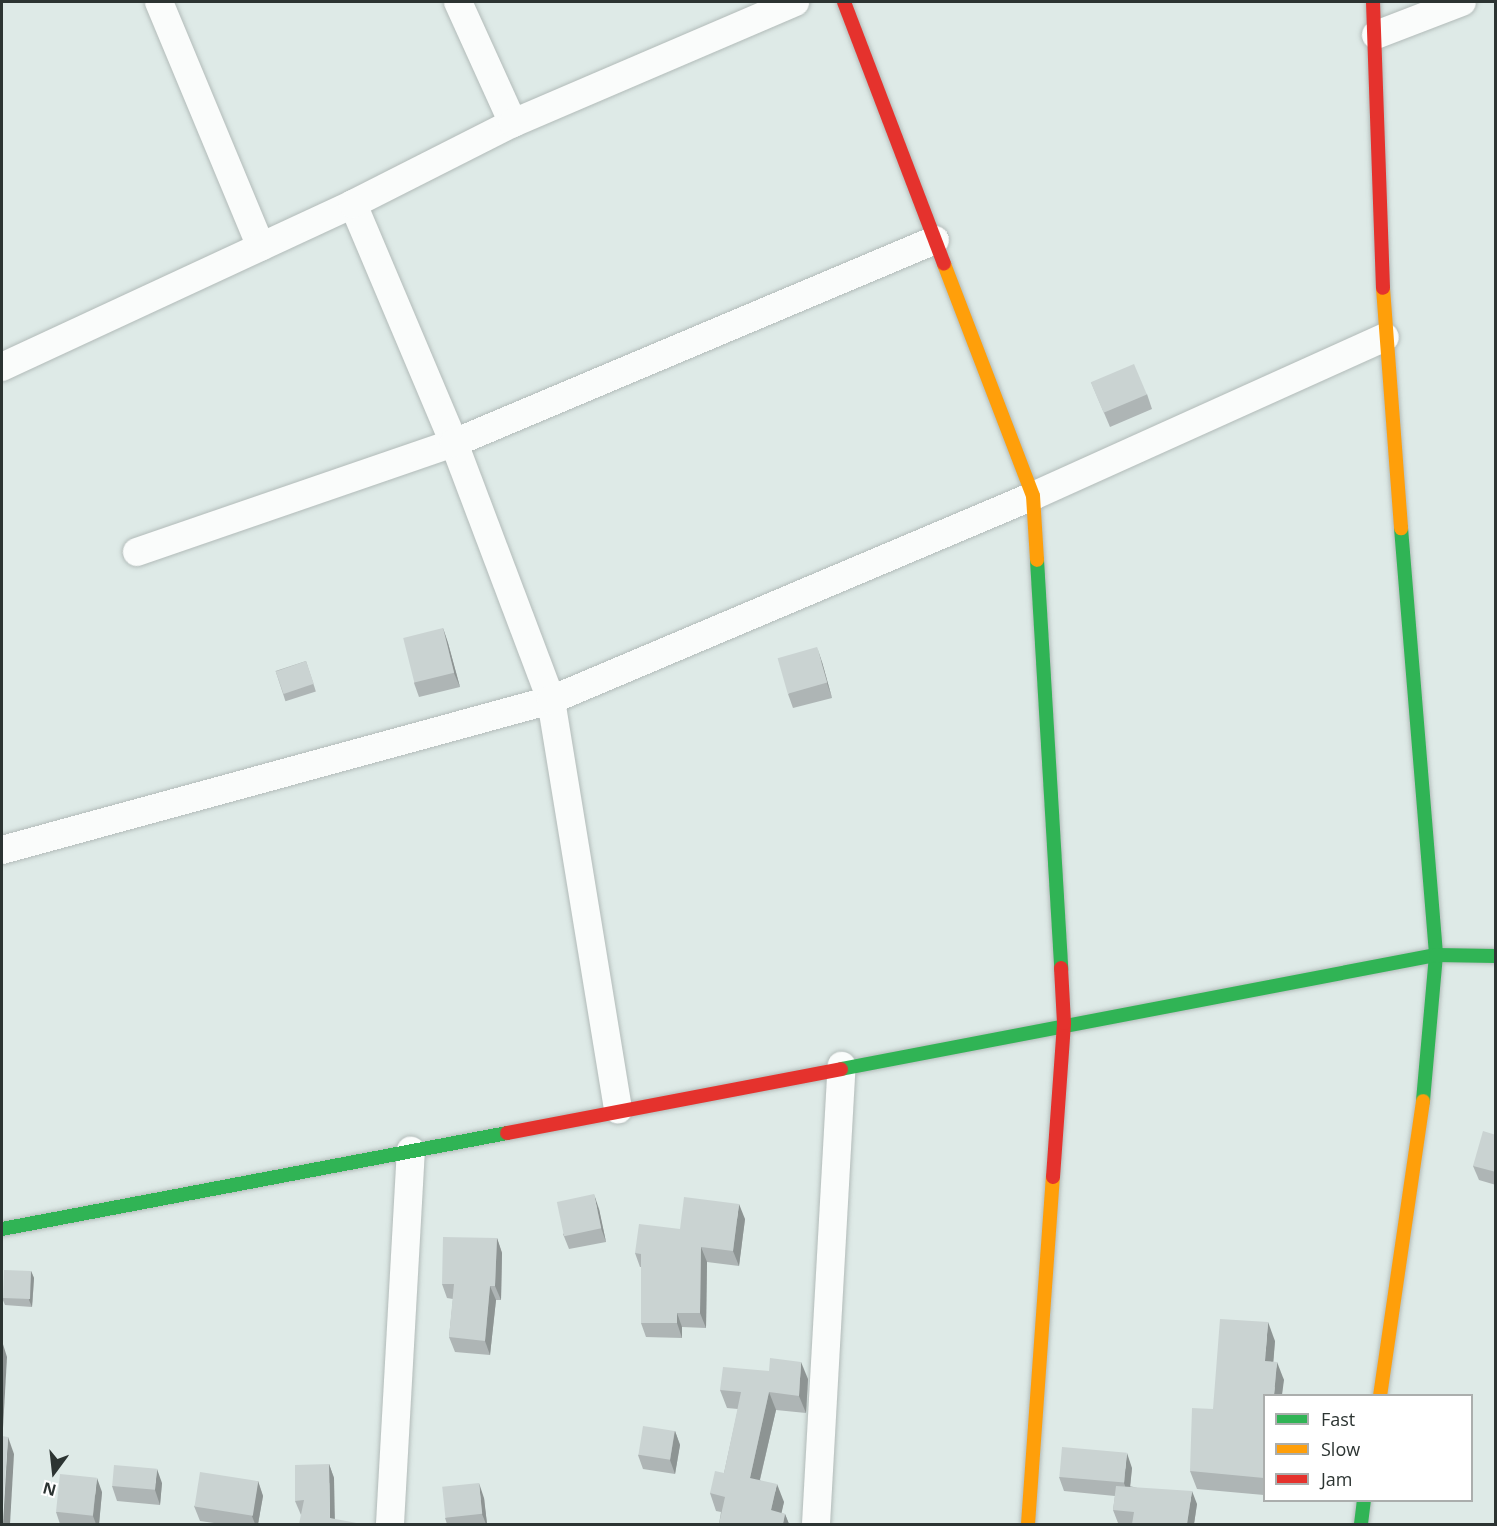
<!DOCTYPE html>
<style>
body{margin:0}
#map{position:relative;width:1497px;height:1526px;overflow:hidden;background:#deeae7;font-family:"Open Sans",sans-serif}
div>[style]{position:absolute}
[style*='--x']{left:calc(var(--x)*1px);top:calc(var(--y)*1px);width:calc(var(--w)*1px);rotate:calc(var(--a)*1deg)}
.roads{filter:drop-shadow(0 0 2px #b2bbb9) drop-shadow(0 0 2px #b2bbb9)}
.street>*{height:28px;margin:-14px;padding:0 14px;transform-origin:14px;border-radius:14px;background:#fafcfb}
.fast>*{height:14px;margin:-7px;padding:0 7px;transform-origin:7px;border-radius:7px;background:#30b455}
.slow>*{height:14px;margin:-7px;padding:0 7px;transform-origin:7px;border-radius:7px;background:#ff9f0a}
.jam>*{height:14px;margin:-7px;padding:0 7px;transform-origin:7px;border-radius:7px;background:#e5322d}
.wall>*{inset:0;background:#aeb5b5;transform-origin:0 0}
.shaded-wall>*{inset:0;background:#8d9493}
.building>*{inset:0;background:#cad3d2;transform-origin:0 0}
span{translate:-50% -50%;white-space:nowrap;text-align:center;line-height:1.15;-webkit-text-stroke:4.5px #fff;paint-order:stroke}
.frame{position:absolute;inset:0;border:3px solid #2c3432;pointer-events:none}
.legend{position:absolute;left:1263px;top:1394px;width:210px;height:108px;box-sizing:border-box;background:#fff;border:2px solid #abaead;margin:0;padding:8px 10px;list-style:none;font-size:18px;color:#2c3432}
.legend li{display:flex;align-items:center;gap:12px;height:30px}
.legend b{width:30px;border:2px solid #abaead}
.north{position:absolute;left:24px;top:1442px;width:60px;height:60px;-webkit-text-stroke:4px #fff;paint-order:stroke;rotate:195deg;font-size:16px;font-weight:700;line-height:24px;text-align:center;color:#2c3432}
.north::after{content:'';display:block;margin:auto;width:21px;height:27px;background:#2c3432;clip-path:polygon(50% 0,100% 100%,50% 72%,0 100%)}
</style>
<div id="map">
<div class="roads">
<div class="street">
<div style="--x:159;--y:2;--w:265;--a:67.4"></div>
<div style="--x:458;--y:2;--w:133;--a:65.6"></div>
<div style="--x:1376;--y:35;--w:92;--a:-21"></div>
<div style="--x:353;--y:204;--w:259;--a:67.1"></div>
<div style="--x:454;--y:443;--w:275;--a:69.3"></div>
<div style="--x:551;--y:700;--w:415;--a:80.7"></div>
<div style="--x:2;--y:367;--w:387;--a:-24.9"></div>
<div style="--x:353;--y:204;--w:179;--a:-26.9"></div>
<div style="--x:513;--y:123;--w:307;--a:-23.2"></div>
<div style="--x:137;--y:552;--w:335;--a:-19"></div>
<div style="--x:454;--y:443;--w:522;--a:-22.88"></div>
<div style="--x:2;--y:850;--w:569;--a:-15.28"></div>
<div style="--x:551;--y:700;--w:523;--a:-22.94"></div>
<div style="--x:1033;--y:496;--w:386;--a:-24.3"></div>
<div style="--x:390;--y:1524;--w:374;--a:-86.8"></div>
<div style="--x:816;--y:1524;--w:459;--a:-86.8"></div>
</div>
<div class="fast">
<div style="--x:1401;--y:528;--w:428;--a:85.3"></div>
<div style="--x:1436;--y:955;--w:147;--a:95.1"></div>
<div style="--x:1037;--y:560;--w:409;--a:86.6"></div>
<div style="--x:841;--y:1069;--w:606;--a:-10.85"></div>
<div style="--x:1436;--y:955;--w:60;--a:1"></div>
<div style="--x:2;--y:1229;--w:514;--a:-10.76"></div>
<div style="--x:1361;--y:1524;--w:24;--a:-83"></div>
</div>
<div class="slow">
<div style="--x:944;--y:264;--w:248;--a:69"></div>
<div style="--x:1033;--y:496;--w:64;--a:86.4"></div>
<div style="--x:1383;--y:288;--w:241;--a:85.7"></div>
<div style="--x:1380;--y:1396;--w:298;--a:-81.7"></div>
<div style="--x:1028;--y:1524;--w:348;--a:-85.9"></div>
</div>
<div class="jam">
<div style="--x:844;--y:2;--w:280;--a:69.1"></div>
<div style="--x:1373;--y:2;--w:286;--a:88"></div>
<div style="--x:507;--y:1133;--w:340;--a:-10.8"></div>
<div style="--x:1053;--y:1177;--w:154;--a:-85.9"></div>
<div style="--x:1064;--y:1023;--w:55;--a:-93.1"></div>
</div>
</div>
<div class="wall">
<div style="clip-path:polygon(1091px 382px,1147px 394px,1152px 409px,1110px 427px)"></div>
<div style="clip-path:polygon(443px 628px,448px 643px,460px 687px,419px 697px,414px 683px)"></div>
<div style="left:306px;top:661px;width:32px;height:32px;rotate:72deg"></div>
<div style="clip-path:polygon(822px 662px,832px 698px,793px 708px,788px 694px)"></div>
<div style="clip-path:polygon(1496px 1135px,1496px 1185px,1479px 1180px,1473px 1166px)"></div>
<div style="clip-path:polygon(599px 1209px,606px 1242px,569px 1249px,563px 1234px)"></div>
<div style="clip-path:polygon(745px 1219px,739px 1266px,707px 1262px,706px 1328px,682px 1327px,682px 1338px,646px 1337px,641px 1323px,641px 1267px,640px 1267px,635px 1253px,680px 1229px)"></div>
<div style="clip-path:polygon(497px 1238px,502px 1253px,501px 1300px,496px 1300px,490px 1355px,455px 1352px,449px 1337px,453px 1299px,447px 1298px,442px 1284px)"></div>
<div style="clip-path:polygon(31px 1271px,34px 1278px,32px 1307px,5px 1305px,2px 1298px)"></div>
<div style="clip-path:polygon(1275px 1341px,1273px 1362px,1284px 1380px,1264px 1395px,1264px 1495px,1197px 1489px,1190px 1471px,1213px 1409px)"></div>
<div style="clip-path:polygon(769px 1371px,808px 1379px,806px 1413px,776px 1410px,760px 1480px,784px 1502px,781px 1513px,785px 1514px,789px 1524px,719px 1524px,721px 1512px,716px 1511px,710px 1493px,724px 1473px,738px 1409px,727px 1408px,720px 1390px)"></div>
<div style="clip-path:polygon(675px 1431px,680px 1445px,675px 1474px,643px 1469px,638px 1455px)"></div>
<div style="clip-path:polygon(329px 1464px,334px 1478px,301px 1515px,295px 1501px)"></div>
<div style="clip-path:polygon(1132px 1468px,1130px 1486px,1197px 1504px,1194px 1524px,1130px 1524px,1118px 1523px,1113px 1510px,1115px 1496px,1064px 1491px,1059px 1477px)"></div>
<div style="clip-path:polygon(258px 1481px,263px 1496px,258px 1524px,221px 1524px,200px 1521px,194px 1506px)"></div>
<div style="clip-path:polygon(162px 1483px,160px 1505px,117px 1501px,112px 1486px)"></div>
<div style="clip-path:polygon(102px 1492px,99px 1524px,60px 1524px,56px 1512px)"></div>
<div style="clip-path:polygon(484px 1498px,487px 1524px,447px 1524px,445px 1518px)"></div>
</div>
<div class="shaded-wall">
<div style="clip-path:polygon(443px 628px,448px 643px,460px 687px,454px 673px)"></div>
<div style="clip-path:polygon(817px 647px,822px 662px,832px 698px,827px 683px)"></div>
<div style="clip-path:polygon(594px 1194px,599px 1209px,606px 1242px,601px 1228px)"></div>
<div style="clip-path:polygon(739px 1204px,745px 1219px,739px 1266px,733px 1251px)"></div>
<div style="clip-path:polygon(497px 1238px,502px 1253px,501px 1300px,495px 1286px)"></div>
<div style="clip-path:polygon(701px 1247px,707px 1262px,706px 1328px,700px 1313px)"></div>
<div style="clip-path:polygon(31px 1271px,34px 1278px,32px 1307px,29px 1300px)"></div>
<div style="clip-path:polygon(490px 1286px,496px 1300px,490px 1355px,485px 1341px)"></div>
<div style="clip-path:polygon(677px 1313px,682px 1327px,682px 1338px,677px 1323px)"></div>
<div style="clip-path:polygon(1268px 1322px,1275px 1341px,1272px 1379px,1265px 1361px)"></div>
<div style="clip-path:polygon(2px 1341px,7px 1357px,2px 1446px)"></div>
<div style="clip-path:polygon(801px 1362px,808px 1379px,806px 1413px,799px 1396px)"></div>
<div style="clip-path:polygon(1277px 1362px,1284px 1380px,1282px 1395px,1274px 1395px)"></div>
<div style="clip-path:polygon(769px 1392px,776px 1410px,756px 1496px,750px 1478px)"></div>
<div style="clip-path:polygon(675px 1431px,680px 1445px,675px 1474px,670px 1460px)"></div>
<div style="clip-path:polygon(8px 1437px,14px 1454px,10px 1524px,3px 1524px)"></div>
<div style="clip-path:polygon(1127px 1453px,1132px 1468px,1129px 1498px,1124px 1483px)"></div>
<div style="clip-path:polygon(329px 1464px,334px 1478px,335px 1524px,330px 1518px)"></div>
<div style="clip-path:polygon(157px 1469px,162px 1483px,160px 1505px,155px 1490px)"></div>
<div style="clip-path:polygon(97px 1478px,102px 1492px,99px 1524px,96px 1524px,93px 1516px)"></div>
<div style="clip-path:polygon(258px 1481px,263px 1496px,258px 1524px,255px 1524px,252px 1516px)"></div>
<div style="clip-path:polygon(479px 1483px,484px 1498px,487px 1524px,486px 1524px,482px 1514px)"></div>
<div style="clip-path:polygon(777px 1484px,784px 1502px,779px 1524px,771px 1510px)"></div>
<div style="clip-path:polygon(1192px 1491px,1197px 1504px,1194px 1524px,1187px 1524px)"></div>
<div style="clip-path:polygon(785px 1514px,789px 1524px,783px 1524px)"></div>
</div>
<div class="building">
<div style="left:1134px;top:364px;width:33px;height:47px;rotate:67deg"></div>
<div style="left:443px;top:628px;width:46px;height:41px;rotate:76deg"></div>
<div style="left:817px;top:647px;width:37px;height:41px;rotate:74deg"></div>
<div style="left:306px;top:661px;width:24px;height:32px;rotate:71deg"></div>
<div style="clip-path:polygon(1483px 1131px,1496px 1135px,1496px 1172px,1473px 1166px)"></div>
<div style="left:594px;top:1194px;width:35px;height:38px;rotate:78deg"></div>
<div style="clip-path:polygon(684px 1197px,739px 1204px,733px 1251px,701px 1247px,700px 1313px,677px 1313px,677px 1323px,641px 1323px,641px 1254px,635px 1253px,639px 1224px,680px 1229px)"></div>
<div style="clip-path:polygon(443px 1237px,497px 1238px,495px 1286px,490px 1286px,485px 1341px,449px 1337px,454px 1284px,442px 1284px)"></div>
<div style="left:4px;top:1270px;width:27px;height:28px;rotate:2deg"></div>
<div style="clip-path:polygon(1220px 1319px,1268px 1322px,1265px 1361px,1277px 1362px,1274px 1395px,1264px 1395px,1264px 1478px,1190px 1471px,1192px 1408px,1213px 1409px)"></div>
<div style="clip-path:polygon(770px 1358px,801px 1362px,799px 1396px,769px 1392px,750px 1478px,777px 1484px,771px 1510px,785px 1514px,783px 1524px,719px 1524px,725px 1497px,710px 1493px,715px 1471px,724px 1473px,741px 1392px,720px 1390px,723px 1367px,769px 1371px)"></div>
<div style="left:643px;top:1426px;width:32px;height:29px;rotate:9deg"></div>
<div style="clip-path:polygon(2px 1436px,8px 1437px,2px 1523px)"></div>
<div style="left:1062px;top:1447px;width:65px;height:30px;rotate:5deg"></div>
<div style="clip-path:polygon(329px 1464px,330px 1518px,362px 1524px,299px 1524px,304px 1500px,295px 1501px,295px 1465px)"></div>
<div style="left:114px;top:1465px;width:43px;height:21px;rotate:5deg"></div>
<div style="left:200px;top:1472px;width:59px;height:35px;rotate:9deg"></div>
<div style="left:60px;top:1474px;width:37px;height:38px;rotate:6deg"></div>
<div style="left:479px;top:1483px;width:31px;height:37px;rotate:84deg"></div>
<div style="clip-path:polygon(1116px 1486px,1192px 1491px,1187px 1524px,1132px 1524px,1134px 1512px,1113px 1510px)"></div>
</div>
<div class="frame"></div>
<ul class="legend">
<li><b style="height:8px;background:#30b455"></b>Fast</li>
<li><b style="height:8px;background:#ff9f0a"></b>Slow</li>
<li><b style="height:8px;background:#e5322d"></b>Jam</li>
</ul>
<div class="north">N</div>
</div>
